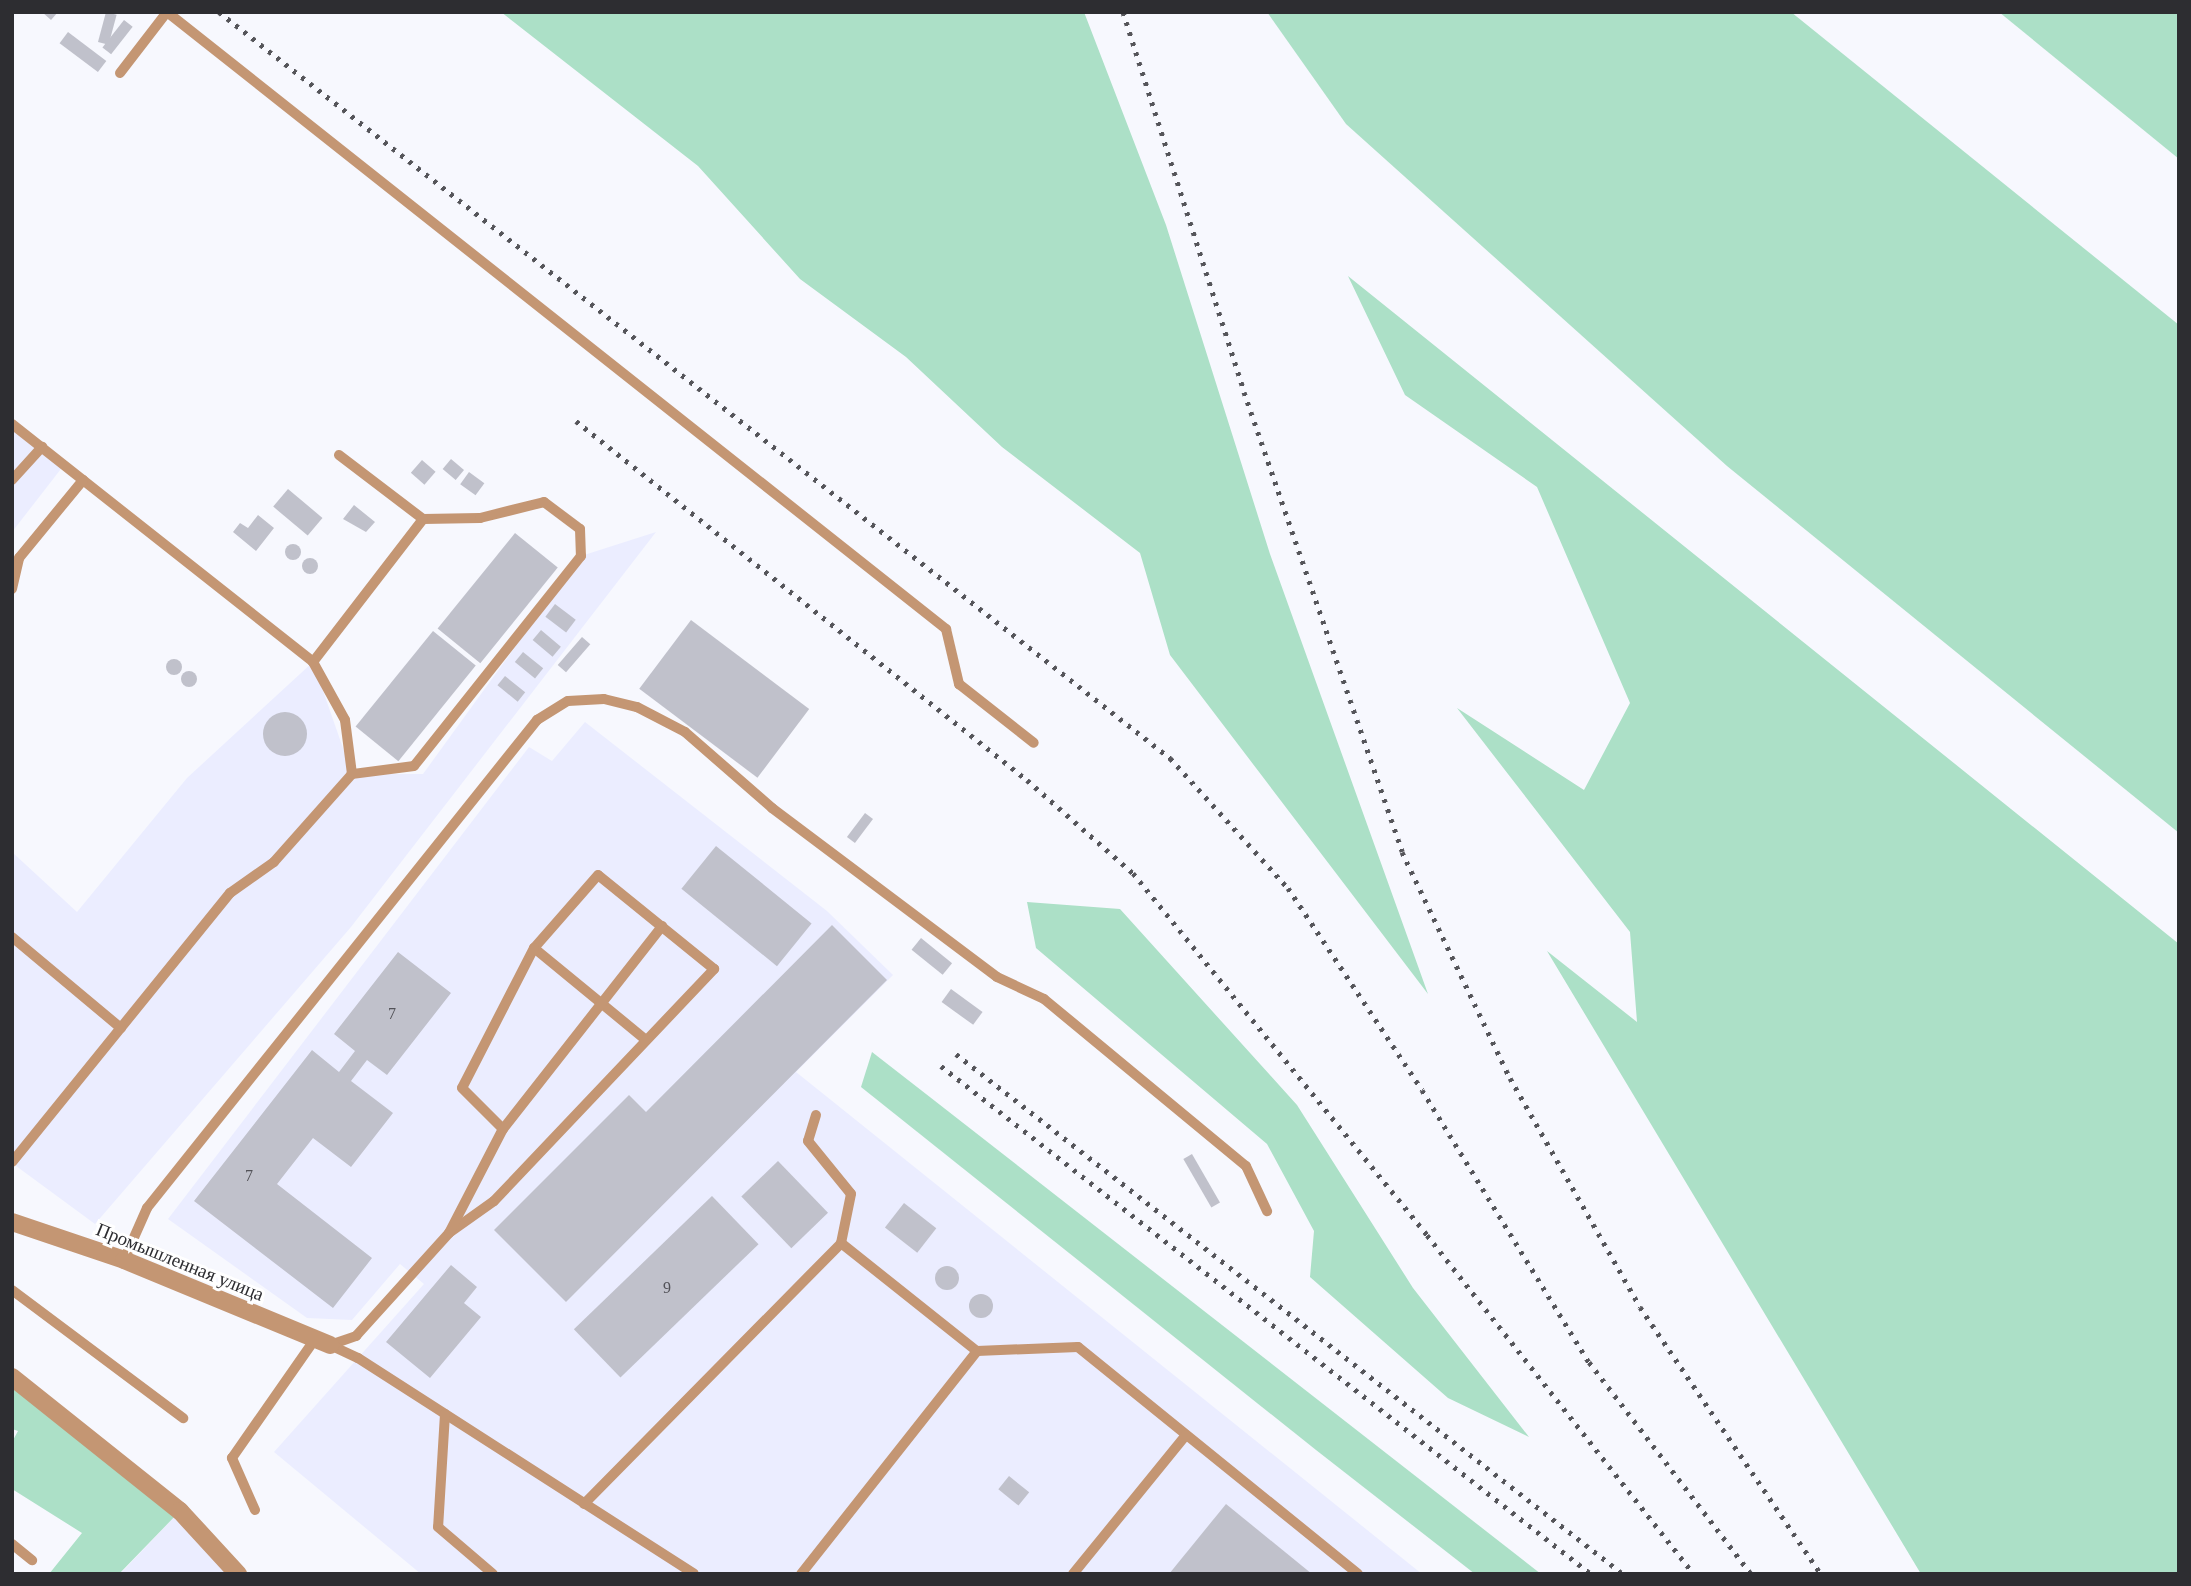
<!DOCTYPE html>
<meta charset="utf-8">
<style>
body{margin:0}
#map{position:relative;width:2191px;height:1586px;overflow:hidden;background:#f7f8fe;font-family:"Times New Roman",serif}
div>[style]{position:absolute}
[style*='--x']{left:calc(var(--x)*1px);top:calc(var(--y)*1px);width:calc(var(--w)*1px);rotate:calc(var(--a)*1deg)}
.built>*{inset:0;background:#ebedff}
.green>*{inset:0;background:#ace0c7}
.building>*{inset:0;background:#c0c1cb;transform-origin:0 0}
.round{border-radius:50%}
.service>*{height:10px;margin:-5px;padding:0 5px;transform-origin:5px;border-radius:5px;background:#c49673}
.minor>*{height:18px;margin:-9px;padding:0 9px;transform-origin:9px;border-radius:9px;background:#c49673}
.rail>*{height:5px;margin-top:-2.5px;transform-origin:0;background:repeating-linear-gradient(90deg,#55555a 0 3.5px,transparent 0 10.5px)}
span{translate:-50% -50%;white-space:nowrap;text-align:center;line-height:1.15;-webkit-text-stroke:6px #fff;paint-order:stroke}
.number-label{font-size:16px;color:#525258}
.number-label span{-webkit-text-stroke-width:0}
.street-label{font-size:19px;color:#2d2d31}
.frame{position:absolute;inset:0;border:14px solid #2d2d31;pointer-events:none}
</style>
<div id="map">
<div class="built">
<div style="clip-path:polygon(12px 423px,64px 465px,12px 532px)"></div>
<div style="clip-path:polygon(656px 532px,351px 927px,95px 1224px,12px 1163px,12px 852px,77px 912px,187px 778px,313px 662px,352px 774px,423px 774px,581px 556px)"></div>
<div style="clip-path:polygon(585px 722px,827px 911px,893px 975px,796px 1072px,1422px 1574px,421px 1574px,274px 1452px,424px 1284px,400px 1264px,352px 1320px,307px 1318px,168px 1219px,529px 747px,552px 761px)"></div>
<div style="clip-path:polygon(180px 1511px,238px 1574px,120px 1574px)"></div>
</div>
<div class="green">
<div style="clip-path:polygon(501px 12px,1084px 12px,1166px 225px,1270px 554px,1428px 994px,1170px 655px,1140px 553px,1002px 447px,906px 357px,800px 279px,698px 166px)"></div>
<div style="clip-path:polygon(1267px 12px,1791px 12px,2179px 325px,2179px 833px,1727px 466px,1346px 124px)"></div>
<div style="clip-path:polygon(1999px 12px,2179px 12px,2179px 159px)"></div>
<div style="clip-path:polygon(1348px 276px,2179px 944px,2179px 1574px,1921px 1574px,1547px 951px,1637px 1022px,1630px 932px,1457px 708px,1584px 790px,1630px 703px,1537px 487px,1405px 395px)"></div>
<div style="clip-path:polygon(1027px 902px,1120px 909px,1297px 1105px,1413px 1288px,1529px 1437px,1448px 1398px,1310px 1277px,1314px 1231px,1267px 1144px,1036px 948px)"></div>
<div style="clip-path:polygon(872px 1052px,926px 1094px,1541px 1574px,1475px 1574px,1316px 1450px,861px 1087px)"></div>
<div style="clip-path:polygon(12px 1377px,180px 1511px,119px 1574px,49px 1574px,82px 1533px,12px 1489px,12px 1442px,18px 1431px,12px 1429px)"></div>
</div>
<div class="building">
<div style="clip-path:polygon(42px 12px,58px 12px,51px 20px)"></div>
<div style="left:106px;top:12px;width:11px;height:31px;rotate:15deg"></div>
<div style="left:124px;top:20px;width:11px;height:35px;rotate:38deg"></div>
<div style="left:68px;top:32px;width:48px;height:14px;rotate:37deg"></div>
<div style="left:451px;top:459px;width:17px;height:13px;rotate:40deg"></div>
<div style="left:422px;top:460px;width:18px;height:17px;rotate:41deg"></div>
<div style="left:469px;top:472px;width:19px;height:15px;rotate:36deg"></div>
<div style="left:288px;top:489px;width:45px;height:23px;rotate:40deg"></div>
<div style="clip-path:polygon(354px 505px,375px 522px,366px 532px,343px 519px)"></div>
<div style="clip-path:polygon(258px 515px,274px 528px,256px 551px,233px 532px,240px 523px,248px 528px)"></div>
<div style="left:515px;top:533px;width:55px;height:123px;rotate:39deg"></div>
<div class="round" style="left:285px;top:544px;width:16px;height:16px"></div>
<div class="round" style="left:302px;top:558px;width:16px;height:16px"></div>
<div style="left:555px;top:604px;width:26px;height:16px;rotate:37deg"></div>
<div style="left:691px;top:620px;width:148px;height:86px;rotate:37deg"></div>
<div style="left:541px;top:630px;width:26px;height:13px;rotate:40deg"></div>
<div style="left:433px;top:631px;width:55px;height:123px;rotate:39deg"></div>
<div style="left:582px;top:637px;width:11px;height:37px;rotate:41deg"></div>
<div style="left:523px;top:652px;width:26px;height:13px;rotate:39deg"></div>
<div class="round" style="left:166px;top:659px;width:16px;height:16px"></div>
<div class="round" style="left:181px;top:671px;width:16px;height:16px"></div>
<div style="left:505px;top:676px;width:26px;height:12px;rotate:39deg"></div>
<div class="round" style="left:263px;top:712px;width:44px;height:44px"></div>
<div style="left:865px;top:813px;width:10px;height:30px;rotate:37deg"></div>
<div style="left:716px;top:846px;width:123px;height:55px;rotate:39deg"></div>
<div style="clip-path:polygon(832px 925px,887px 980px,566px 1302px,494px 1230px,629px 1095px,646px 1112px)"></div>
<div style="left:921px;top:938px;width:40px;height:15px;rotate:39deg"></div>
<div style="clip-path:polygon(398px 952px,451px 993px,387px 1075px,367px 1060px,351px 1081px,393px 1113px,351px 1167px,313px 1138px,277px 1184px,372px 1258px,333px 1308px,194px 1201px,312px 1050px,339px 1072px,355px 1051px,334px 1034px)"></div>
<div style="left:951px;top:989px;width:39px;height:16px;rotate:36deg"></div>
<div style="left:1192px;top:1154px;width:56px;height:10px;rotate:60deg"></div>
<div style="left:778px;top:1161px;width:72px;height:51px;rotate:46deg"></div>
<div style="left:712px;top:1196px;width:67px;height:192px;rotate:46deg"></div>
<div style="left:904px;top:1203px;width:41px;height:31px;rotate:38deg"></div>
<div style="clip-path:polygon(451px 1265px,477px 1287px,464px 1303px,481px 1317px,430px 1378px,386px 1342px)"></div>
<div class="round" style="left:935px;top:1266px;width:24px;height:24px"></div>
<div class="round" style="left:969px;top:1294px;width:24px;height:24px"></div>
<div style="left:1009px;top:1476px;width:26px;height:17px;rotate:39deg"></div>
<div style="clip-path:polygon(1226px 1504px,1312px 1574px,1169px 1574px)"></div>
</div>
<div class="service">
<div style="--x:167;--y:12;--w:994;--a:38.38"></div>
<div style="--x:946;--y:629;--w:57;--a:76.7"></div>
<div style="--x:959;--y:684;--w:95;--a:38.2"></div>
<div style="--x:120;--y:73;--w:77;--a:-52.4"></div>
<div style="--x:12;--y:424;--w:384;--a:38.3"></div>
<div style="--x:313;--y:662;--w:66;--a:61.1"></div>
<div style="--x:345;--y:720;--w:54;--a:82.6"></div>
<div style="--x:352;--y:774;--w:118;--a:131.6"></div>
<div style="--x:274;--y:862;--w:54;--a:144.8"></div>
<div style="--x:230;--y:893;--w:346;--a:129"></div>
<div style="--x:339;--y:455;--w:106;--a:37.3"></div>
<div style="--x:423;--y:519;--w:57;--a:-1"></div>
<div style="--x:480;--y:518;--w:66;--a:-14"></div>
<div style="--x:544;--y:502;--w:45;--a:36.9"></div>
<div style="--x:580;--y:529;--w:27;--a:88"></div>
<div style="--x:581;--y:556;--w:268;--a:128.5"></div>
<div style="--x:414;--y:766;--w:63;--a:172.6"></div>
<div style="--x:12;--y:480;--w:45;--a:-47.7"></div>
<div style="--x:12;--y:589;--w:32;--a:-77"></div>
<div style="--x:19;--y:558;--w:101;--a:-50.6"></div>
<div style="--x:313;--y:662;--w:180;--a:-52.4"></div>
<div style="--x:12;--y:937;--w:142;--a:39.9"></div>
<div style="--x:534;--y:948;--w:145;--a:39.4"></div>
<div style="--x:816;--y:1115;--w:27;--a:107"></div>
<div style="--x:808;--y:1141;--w:68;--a:50.9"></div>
<div style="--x:851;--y:1194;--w:50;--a:101.5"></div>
<div style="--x:449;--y:1233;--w:55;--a:-35.4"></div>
<div style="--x:494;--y:1201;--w:320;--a:-46.5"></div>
<div style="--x:714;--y:969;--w:149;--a:-141"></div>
<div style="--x:598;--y:875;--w:97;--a:131.2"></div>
<div style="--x:534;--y:948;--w:157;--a:117.2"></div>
<div style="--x:462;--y:1088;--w:58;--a:45"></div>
<div style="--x:124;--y:1260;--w:57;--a:-66.1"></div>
<div style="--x:147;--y:1208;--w:625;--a:-51.37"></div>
<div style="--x:537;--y:720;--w:36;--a:-32"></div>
<div style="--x:568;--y:701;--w:36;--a:-3"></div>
<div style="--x:604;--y:699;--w:34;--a:14"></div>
<div style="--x:637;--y:707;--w:54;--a:27.5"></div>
<div style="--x:685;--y:732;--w:116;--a:41.1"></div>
<div style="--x:772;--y:808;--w:281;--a:36.9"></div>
<div style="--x:997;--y:977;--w:52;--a:25.1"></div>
<div style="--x:1044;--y:999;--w:262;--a:39.6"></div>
<div style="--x:1246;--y:1166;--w:50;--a:65"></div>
<div style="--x:12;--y:1290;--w:214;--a:36.8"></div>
<div style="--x:330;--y:1345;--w:28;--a:-19"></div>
<div style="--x:356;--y:1336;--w:139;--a:-47.9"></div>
<div style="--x:449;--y:1233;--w:117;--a:-62.6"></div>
<div style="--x:503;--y:1129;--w:258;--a:-51.9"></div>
<div style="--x:330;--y:1345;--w:31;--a:25"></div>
<div style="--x:358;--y:1358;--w:399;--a:32.7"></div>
<div style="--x:445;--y:1414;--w:113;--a:93.5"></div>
<div style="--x:438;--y:1527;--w:72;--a:40.5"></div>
<div style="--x:584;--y:1504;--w:366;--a:-45.4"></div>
<div style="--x:841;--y:1243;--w:174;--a:38.5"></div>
<div style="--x:977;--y:1351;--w:101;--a:-2.3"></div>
<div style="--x:1078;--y:1347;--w:360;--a:39"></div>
<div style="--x:255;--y:1510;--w:57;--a:-113.9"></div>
<div style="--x:232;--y:1458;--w:145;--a:-55.1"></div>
<div style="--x:12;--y:1544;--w:26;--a:39"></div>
<div style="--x:801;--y:1574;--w:284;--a:-51.7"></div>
<div style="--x:1073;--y:1574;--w:179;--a:-50.9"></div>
</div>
<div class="minor">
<div style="--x:12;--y:1222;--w:118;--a:18.7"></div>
<div style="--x:124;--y:1260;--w:223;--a:22.4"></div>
<div style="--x:12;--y:1377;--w:215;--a:38.6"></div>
<div style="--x:180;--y:1511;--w:86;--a:47.4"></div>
</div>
<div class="rail">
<div style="--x:219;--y:12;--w:1209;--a:38.11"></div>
<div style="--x:1170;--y:758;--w:176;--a:47.8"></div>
<div style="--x:1288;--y:888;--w:242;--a:56.4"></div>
<div style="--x:1422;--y:1090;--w:319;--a:58.5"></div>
<div style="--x:1589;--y:1362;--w:267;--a:52.6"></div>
<div style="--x:1123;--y:12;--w:399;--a:72.3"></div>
<div style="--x:1244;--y:392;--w:486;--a:71"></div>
<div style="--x:1402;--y:852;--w:250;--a:64.5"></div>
<div style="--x:1510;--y:1078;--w:263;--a:60.4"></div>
<div style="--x:1640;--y:1307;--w:323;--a:55.9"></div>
<div style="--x:576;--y:421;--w:576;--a:38.52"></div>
<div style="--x:1027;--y:780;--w:141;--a:41.3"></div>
<div style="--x:1133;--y:873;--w:466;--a:50.9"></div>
<div style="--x:1427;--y:1235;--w:432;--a:51.8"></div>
<div style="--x:956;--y:1054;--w:846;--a:37.94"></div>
<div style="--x:941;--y:1066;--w:825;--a:38.01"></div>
</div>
<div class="number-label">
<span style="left:392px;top:1014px">7</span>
<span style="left:249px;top:1176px">7</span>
<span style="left:667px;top:1288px">9</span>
</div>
<div class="street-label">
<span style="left:180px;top:1262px;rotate:22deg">Промышленная улица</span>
</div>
<div class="frame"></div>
</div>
